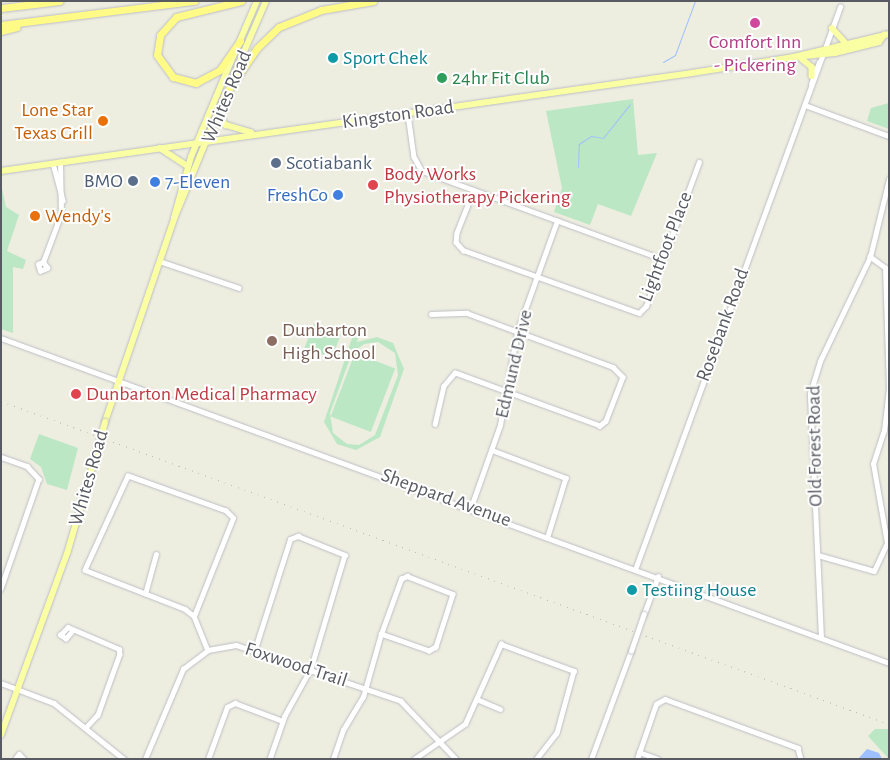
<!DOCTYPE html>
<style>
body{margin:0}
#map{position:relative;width:890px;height:760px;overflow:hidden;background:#edede0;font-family:"Alegreya Sans",sans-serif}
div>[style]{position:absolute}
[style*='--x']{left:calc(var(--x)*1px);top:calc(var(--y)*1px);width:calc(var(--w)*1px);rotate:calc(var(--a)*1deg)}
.green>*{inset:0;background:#bbe7c4;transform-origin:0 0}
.water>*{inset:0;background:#9fc0ff}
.stream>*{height:1px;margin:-0.5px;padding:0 0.5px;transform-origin:0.5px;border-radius:0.5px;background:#9fc0ff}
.roads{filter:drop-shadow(0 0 1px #bdbec5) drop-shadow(0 0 1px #bdbec5)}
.minor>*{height:4.5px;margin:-2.25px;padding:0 2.25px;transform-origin:2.25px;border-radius:2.25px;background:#fff}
.major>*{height:5.5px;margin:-2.75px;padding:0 2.75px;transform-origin:2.75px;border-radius:2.75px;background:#faffa4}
.highway>*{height:7px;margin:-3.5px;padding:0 3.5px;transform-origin:3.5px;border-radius:3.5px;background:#fffb86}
.rail>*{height:1px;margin-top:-0.5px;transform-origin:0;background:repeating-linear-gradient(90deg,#b6b7b7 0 1px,transparent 0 7px)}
.bridges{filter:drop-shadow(0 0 1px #bdbec5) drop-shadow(0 0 1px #bdbec5)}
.minor-bridge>*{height:4.5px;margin:-2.25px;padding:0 2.25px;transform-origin:2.25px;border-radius:2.25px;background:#fff}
.major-bridge>*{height:5.5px;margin:-2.75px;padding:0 2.75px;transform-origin:2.75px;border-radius:2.75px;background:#faffa4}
.dots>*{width:14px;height:14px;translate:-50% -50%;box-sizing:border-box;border:2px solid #fff;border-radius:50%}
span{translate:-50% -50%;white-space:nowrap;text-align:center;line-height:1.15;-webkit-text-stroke:4px #fff;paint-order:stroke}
.hotel-label{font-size:20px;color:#b23c85}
.culture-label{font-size:20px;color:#0d838f}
.left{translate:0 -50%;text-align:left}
.leisure-label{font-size:20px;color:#27864d}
.street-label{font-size:20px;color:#595b62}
.food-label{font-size:20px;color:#c56008}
.right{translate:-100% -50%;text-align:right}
.service-label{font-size:20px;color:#4e5e75}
.health-label{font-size:20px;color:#be3a42}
.shop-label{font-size:20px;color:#366cbe}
.education-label{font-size:20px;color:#785e54}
.frame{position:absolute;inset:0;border:2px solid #595b62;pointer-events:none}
</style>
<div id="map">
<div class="green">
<div style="clip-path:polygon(633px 99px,638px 155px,657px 153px,631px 216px,598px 204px,590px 225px,554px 212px,562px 188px,546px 111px)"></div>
<div style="clip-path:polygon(889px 103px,889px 129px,867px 121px,871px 108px)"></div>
<div style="clip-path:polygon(1px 184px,6px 207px,19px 215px,7px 251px,26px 260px,23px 269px,13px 267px,13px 333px,1px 329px)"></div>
<div style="left:314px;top:324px;width:29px;height:25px;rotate:22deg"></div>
<div style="clip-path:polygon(evenodd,356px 326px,361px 328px,357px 342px,377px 337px,393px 343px,404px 369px,380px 437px,356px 450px,337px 444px,324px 422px,356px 326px,378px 342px,395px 353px,398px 375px,375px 435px,359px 445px,347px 444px,333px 433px,330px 413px,352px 353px,364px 344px,378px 342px)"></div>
<div style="left:355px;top:353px;width:43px;height:68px;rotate:21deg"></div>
<div style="clip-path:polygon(39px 434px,78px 448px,67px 490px,47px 484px,41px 467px,30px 459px)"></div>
<div style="clip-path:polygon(875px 729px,889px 729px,889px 759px,868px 736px)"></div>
</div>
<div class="water">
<div style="clip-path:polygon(867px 749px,879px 753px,882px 759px,858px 759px)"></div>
</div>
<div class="stream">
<div style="--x:663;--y:62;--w:14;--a:-30"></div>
<div style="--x:675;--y:55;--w:58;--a:-69.7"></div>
<div style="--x:578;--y:167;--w:23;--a:-88"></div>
<div style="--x:579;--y:144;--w:14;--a:-34"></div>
<div style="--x:591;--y:136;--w:12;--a:9"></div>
<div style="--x:603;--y:138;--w:43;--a:-51.5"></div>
</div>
<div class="roads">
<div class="minor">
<div style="--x:811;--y:84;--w:23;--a:-70"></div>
<div style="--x:805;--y:105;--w:90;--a:20.3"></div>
<div style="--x:408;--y:114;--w:43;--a:82.1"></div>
<div style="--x:414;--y:157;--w:16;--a:60"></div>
<div style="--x:422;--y:171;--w:257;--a:20.1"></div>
<div style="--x:53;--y:163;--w:39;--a:75"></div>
<div style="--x:474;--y:190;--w:46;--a:111.6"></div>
<div style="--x:457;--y:233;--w:9;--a:96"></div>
<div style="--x:456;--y:242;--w:11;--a:49"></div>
<div style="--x:463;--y:250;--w:187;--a:19.7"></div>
<div style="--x:639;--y:313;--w:10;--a:-45"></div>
<div style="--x:646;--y:306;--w:153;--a:-69.8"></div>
<div style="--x:159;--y:261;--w:84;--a:18.6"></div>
<div style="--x:43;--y:262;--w:51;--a:-69.4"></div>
<div style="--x:61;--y:214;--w:52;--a:-91.1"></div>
<div style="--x:40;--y:271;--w:8;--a:-23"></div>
<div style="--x:47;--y:268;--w:7;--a:-124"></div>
<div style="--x:40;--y:271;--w:7;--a:-106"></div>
<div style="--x:38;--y:264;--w:5;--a:-22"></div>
<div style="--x:431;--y:314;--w:36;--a:-2"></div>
<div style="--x:467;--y:313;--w:156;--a:20.3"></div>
<div style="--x:613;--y:367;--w:14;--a:45"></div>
<div style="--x:623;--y:377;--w:47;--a:111.1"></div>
<div style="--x:606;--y:421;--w:8;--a:140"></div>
<div style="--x:600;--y:426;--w:154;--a:-159.9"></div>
<div style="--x:455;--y:373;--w:17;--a:130"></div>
<div style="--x:444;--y:386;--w:39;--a:103"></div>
<div style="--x:1;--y:338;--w:946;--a:20.1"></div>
<div style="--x:492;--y:450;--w:79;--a:20.7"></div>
<div style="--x:566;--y:478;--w:61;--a:107.2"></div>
<div style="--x:1;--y:457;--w:28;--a:19"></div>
<div style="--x:27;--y:466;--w:18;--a:47"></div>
<div style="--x:39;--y:479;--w:116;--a:109.1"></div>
<div style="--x:471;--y:507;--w:87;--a:-70.5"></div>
<div style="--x:500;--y:425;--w:95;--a:-79.6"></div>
<div style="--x:517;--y:332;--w:118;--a:-70.2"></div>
<div style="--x:818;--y:555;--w:58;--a:15.9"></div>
<div style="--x:874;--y:571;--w:31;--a:-65"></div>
<div style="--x:887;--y:543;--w:80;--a:-100"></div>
<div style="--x:873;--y:464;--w:35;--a:-72"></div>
<div style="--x:884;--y:431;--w:43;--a:-83.4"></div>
<div style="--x:889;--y:388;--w:120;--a:-91.9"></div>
<div style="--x:885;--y:268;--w:19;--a:-144"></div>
<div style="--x:636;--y:567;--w:596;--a:-69.98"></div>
<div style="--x:407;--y:576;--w:49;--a:21.4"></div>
<div style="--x:453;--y:594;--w:56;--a:107.8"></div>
<div style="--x:436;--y:647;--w:8;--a:150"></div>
<div style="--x:429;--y:651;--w:51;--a:-160.5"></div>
<div style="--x:381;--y:634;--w:59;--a:-70"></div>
<div style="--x:401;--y:579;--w:7;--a:-27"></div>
<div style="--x:145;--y:594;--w:41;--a:-74.6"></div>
<div style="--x:644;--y:614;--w:40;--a:-69.8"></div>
<div style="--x:194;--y:616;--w:105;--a:-68.3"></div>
<div style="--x:233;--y:518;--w:10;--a:-135"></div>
<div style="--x:226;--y:511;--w:104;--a:-160.3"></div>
<div style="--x:128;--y:476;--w:103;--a:114.6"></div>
<div style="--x:85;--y:570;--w:107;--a:21.3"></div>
<div style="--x:185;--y:609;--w:11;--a:38"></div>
<div style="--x:194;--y:616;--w:37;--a:68"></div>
<div style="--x:72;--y:632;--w:9;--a:131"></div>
<div style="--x:66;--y:639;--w:7;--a:-146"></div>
<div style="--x:60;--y:635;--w:11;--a:-45"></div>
<div style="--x:68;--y:627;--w:56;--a:23.3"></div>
<div style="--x:119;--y:649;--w:5;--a:79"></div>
<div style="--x:120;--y:654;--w:65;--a:109.8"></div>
<div style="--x:98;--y:715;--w:18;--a:133"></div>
<div style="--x:821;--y:638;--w:244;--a:-92.6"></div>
<div style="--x:810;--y:394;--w:34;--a:-73"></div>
<div style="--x:820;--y:361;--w:115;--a:-64.3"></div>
<div style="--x:870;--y:257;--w:80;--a:-76.3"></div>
<div style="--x:255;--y:649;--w:115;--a:-72.3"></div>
<div style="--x:290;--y:539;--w:9;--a:-21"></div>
<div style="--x:298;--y:536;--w:51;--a:22"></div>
<div style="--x:345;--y:555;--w:119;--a:106.6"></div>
<div style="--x:311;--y:669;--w:54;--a:119"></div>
<div style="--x:285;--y:716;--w:46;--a:109.2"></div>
<div style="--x:1;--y:683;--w:57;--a:20.7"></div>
<div style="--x:54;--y:703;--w:90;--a:38.7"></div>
<div style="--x:479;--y:700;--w:23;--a:23"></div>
<div style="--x:639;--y:752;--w:20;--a:20"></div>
<div style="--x:15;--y:759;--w:6;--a:-51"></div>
<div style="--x:19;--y:754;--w:7;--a:45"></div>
<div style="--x:145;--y:759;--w:98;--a:-67.1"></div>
<div style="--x:183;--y:669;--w:31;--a:-37"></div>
<div style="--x:208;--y:650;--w:28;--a:-10"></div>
<div style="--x:236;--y:645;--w:174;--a:18.7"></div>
<div style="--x:401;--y:701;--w:80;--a:46.5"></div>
<div style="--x:208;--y:759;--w:55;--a:-69.9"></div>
<div style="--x:227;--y:707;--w:9;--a:-27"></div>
<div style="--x:235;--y:703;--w:51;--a:20.6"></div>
<div style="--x:333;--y:759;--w:31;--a:-71"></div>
<div style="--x:343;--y:730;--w:39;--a:-59"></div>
<div style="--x:363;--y:697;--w:66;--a:-74.1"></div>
<div style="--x:414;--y:759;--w:62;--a:-34.5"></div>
<div style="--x:465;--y:724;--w:88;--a:-65.8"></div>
<div style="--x:501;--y:644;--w:78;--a:20.3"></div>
<div style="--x:574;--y:671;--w:64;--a:105.3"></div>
<div style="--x:557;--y:733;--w:33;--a:128"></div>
<div style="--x:591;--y:759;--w:115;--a:-69.7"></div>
<div style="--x:637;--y:759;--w:58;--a:-70.9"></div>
<div style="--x:656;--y:704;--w:10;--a:-29"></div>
<div style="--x:665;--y:699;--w:142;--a:20.2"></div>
<div style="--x:798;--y:748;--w:11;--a:75"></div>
</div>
<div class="major">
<div style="--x:832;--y:28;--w:19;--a:47"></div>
<div style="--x:239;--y:43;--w:46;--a:-66.8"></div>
<div style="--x:794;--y:57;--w:41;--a:-5.6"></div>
<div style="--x:835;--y:53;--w:45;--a:-14"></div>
<div style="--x:879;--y:42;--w:9;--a:-54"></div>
<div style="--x:802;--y:59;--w:13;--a:39"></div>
<div style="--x:812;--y:67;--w:9;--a:90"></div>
<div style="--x:231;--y:82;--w:88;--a:-66.6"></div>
<div style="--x:218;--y:115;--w:13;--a:51"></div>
<div style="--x:226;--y:125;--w:26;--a:16"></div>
<div style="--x:160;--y:148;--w:33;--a:33"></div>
<div style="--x:1;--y:171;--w:698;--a:-8.07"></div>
<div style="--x:692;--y:73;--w:103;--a:-8.9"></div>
<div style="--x:794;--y:57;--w:98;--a:-13.6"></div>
<div style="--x:174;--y:218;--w:63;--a:-74.4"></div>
<div style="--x:191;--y:157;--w:112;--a:-67.3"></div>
<div style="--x:105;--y:422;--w:214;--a:-71.2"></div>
<div style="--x:174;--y:219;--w:136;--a:-67.6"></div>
<div style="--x:1;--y:735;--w:193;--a:-70"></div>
<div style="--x:67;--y:554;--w:104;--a:-73.8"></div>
</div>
<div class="highway">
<div style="--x:1;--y:8;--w:59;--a:-6.8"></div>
<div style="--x:1;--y:25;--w:195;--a:-7.1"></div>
<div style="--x:1;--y:31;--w:16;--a:-14"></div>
<div style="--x:240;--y:41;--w:35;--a:125"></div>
<div style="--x:220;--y:70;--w:27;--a:152"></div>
<div style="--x:196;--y:83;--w:24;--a:-165"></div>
<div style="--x:173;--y:77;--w:27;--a:-126"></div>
<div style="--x:157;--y:55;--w:20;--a:-81"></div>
<div style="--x:160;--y:35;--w:24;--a:-48"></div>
<div style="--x:176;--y:17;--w:67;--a:-13.8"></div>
<div style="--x:224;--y:96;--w:58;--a:-55.5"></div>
<div style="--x:257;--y:48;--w:30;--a:-44"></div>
<div style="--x:279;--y:27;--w:45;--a:-22"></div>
<div style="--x:321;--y:10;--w:53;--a:-9.8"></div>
</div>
</div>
<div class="rail">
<div style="--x:1;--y:401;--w:945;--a:19.99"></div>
</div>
<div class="bridges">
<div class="minor-bridge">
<div style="--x:631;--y:651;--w:39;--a:-71"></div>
</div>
<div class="major-bridge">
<div style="--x:96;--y:454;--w:33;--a:-74"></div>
</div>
</div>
<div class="dots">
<div style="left:755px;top:23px;background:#d1479c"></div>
<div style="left:333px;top:58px;background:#0f9aa8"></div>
<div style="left:442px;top:78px;background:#2e9e5b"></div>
<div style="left:103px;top:121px;background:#e8710a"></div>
<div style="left:276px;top:163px;background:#5c6f8a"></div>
<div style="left:133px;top:181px;background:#5c6f8a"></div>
<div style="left:155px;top:182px;background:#3f7fe0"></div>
<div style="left:373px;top:185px;background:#e0444e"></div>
<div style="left:338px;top:195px;background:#3f7fe0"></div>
<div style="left:35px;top:216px;background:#e8710a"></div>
<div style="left:272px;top:341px;background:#8d6e63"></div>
<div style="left:76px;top:394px;background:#e0444e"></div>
<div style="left:632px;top:590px;background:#0f9aa8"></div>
</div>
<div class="hotel-label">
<span style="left:755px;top:54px">Comfort Inn<br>- Pickering</span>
</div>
<div class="culture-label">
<span class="left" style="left:343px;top:58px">Sport Chek</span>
<span class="left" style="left:642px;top:590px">Testiing House</span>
</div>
<div class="leisure-label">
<span class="left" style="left:452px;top:78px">24hr Fit Club</span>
</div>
<div class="street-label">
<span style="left:227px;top:97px;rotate:-67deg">Whites Road</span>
<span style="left:398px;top:115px;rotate:-8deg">Kingston Road</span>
<span style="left:666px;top:247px;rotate:-69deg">Lightfoot Place</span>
<span style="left:723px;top:325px;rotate:-70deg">Rosebank Road</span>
<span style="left:514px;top:364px;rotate:-77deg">Edmund Drive</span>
<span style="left:815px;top:446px;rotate:-91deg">Old Forest Road</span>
<span style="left:89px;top:478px;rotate:-74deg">Whites Road</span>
<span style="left:446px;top:498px;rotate:20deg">Sheppard Avenue</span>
<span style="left:296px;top:665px;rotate:18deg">Foxwood Trail</span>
</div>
<div class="food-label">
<span class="right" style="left:93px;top:122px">Lone Star<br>Texas Grill</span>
<span class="left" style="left:45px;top:216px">Wendy's</span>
</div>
<div class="service-label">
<span class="left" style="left:286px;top:163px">Scotiabank</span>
<span class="right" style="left:123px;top:181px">BMO</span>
</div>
<div class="health-label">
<span class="left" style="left:384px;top:186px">Body Works<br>Physiotherapy Pickering</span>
<span class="left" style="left:86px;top:394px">Dunbarton Medical Pharmacy</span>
</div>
<div class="shop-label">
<span class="left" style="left:165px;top:182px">7-Eleven</span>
<span class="right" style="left:328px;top:195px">FreshCo</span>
</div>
<div class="education-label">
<span class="left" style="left:282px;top:342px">Dunbarton<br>High School</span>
</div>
<div class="frame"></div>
</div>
